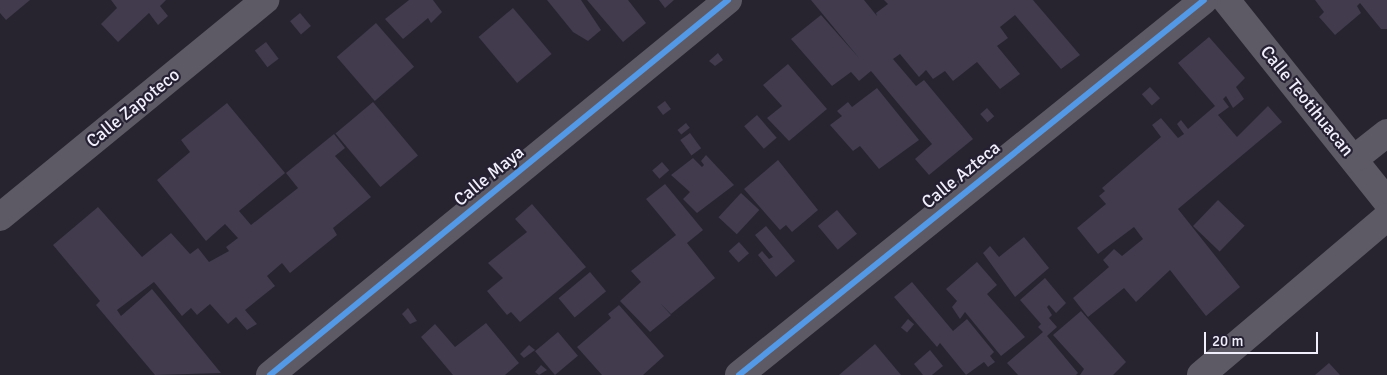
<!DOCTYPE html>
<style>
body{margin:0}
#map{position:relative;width:1387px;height:375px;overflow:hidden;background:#27242f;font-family:Signika,sans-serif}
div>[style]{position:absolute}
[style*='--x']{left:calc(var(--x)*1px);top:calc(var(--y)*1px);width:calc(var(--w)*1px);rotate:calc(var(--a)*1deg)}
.building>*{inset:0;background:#413b4d;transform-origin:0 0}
.street>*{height:28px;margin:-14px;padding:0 14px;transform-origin:14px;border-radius:14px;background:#5d5a65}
.cycleway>*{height:6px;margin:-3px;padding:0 3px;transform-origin:3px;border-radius:3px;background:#5399e6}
span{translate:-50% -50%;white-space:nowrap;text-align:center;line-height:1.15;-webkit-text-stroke:4.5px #262033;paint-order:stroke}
.street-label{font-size:18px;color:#f2effc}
.scale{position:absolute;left:1204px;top:332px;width:114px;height:22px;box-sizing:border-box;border:2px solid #f2effc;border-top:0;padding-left:6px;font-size:15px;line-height:18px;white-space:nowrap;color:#f2effc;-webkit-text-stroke:4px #262033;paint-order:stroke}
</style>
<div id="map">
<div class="building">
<div style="clip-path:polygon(0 0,30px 0,6px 20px,0 13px)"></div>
<div style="clip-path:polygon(111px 0,166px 0,160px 6px,168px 16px,158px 25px,149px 13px,118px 42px,101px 24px,117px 8px)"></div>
<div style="clip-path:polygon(409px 0,433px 0,442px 12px,431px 23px,428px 18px,403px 39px,385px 19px)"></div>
<div style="clip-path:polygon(547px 0,581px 0,601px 30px,588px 41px,573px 32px)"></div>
<div style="clip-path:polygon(587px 0,628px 0,646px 23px,623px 42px)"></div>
<div style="clip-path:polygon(659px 0,674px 0,665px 8px)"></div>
<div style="clip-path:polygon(811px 0,864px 0,877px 16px,876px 13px,888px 4px,884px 0,1033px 0,1080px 55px,1061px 69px,1015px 15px,1000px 27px,1008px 38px,997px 46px,1020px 74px,1000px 89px,977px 62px,953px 81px,945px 71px,933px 79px,926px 70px,919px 77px,900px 54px,893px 59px,916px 86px,924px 80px,973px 139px,929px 175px,915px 159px,932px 144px,871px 71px,859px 81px,851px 72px,832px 86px,791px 39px,821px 15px,859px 58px)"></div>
<div style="clip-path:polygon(1315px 0,1387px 0,1387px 29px,1381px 29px,1360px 3px,1357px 6px,1361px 13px,1335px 35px,1319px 17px,1324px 12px)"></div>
<div style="left:513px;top:8px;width:60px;height:45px;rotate:50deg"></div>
<div style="left:300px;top:13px;width:17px;height:13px;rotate:50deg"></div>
<div style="left:376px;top:23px;width:58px;height:52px;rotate:49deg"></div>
<div style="clip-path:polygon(1209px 37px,1245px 78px,1236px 87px,1244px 99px,1233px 108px,1226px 96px,1223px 99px,1229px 107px,1218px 115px,1237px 137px,1268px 106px,1282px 122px,1178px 209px,1240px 287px,1206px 316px,1170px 270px,1136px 302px,1124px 288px,1088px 317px,1073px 298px,1109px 267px,1103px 260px,1114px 249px,1122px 256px,1143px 239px,1134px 227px,1098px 254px,1077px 228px,1106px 204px,1099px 196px,1105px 191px,1102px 188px,1161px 137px,1152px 125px,1161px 118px,1178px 138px,1184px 134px,1177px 124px,1181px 120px,1188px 129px,1215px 106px,1178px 63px)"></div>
<div style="left:266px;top:42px;width:21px;height:14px;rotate:53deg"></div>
<div style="clip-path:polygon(718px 53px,723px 60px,715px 66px,709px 61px)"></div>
<div style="clip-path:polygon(788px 64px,827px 109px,789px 141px,767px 118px,782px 106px,763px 85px)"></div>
<div style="left:1150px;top:87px;width:15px;height:11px;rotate:48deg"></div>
<div style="clip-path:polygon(877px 88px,919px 140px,879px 169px,860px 146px,853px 151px,830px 125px,842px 116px,837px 111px,848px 102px,852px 107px)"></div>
<div style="left:665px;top:101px;width:10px;height:10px;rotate:53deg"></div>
<div style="left:373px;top:102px;width:70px;height:49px;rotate:50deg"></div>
<div style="clip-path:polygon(227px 103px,285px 173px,239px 211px,251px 225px,298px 188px,286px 173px,334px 134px,345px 148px,335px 156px,371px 197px,333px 228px,337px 235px,290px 273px,282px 263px,267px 276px,275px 286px,245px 310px,257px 324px,247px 330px,236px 317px,228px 324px,210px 304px,197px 315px,191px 308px,182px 316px,154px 282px,117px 310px,121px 316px,152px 289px,221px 373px,155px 375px,96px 305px,100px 301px,53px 245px,98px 207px,142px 257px,171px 233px,190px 254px,198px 248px,209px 262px,229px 251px,226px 247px,238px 238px,225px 224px,206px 241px,157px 180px,190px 152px,181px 140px)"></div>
<div style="left:987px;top:108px;width:11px;height:9px;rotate:49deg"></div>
<div style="left:757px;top:115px;width:30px;height:17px;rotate:49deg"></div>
<div style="left:686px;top:123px;width:6px;height:11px;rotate:51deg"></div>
<div style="left:690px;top:133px;width:19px;height:12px;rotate:54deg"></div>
<div style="clip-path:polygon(706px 155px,734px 185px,697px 213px,683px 199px,690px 192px,671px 175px,693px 158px,702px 167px,704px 165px,701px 161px)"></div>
<div style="clip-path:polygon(778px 160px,818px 210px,792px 232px,786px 225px,780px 230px,744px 189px)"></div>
<div style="left:662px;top:162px;width:11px;height:13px;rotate:49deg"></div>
<div style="clip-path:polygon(665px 184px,703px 230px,687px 243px,715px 278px,671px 314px,660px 303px,671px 315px,650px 332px,620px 301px,641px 282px,631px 271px,676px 235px,646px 199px)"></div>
<div style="left:741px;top:193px;width:25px;height:33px;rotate:43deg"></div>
<div style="left:1218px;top:200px;width:37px;height:36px;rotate:44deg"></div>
<div style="clip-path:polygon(532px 204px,586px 267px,520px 322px,511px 312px,507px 315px,487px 291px,503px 278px,488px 263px,527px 232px,515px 219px)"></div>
<div style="left:837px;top:210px;width:31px;height:25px;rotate:50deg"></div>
<div style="clip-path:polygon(766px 226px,795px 261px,776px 277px,758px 255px,762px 251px,769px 259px,773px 257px,755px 235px)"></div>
<div style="clip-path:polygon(1024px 237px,1049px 268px,1015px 297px,983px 253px,990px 246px,999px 257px)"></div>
<div style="left:739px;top:242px;width:15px;height:14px;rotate:48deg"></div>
<div style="clip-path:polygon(977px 262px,997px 285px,987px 294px,1025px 337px,1001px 356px,965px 312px,960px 319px,952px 307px,957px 301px,946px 289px)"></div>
<div style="left:590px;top:272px;width:25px;height:41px;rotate:50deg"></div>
<div style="clip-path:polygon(1045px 278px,1066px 303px,1056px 313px,1049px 305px,1047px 307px,1052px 315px,1049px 318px,1057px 327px,1047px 336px,1078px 373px,1076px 375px,1018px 375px,1007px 363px,1043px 332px,1038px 327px,1041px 324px,1020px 300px)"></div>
<div style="clip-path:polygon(912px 282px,953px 331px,967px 319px,994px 352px,990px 356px,995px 362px,988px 367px,984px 362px,966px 375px,940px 343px,937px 347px,894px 297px)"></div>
<div style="clip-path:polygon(619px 305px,664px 356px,643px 375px,602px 375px,577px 347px,611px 318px,608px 314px)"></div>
<div style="clip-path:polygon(408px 308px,417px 321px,410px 324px,402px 314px)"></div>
<div style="clip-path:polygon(1081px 311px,1126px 362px,1113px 375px,1080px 375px,1084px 369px,1053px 335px)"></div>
<div style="left:908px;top:319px;width:8px;height:11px;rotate:40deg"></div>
<div style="clip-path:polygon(486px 323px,519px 363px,505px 375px,453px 375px,421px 337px,435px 324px,455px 347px)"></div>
<div style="left:558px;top:332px;width:31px;height:30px;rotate:50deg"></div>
<div style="clip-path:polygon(875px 344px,901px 375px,839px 375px)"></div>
<div style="clip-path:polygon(529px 345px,535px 350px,524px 358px,520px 354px)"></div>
<div style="clip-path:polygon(930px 350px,943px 366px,932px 375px,923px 375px,914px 364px)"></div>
<div style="clip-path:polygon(1329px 363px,1340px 375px,1315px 375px)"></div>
<div style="clip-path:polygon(541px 365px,547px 370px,539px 375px,535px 372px)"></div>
</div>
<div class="street">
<div style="--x:1226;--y:0;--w:258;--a:51.4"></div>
<div style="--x:1354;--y:159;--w:42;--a:-38.2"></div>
<div style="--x:0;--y:217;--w:343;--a:-39.3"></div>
<div style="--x:270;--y:375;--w:592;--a:-39.31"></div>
<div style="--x:739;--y:375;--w:597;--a:-38.88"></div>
<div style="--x:1201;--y:375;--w:244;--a:-40.3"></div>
</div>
<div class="cycleway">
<div style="--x:270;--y:375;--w:592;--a:-39.31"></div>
<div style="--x:739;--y:375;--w:597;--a:-38.88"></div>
</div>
<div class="street-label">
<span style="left:1307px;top:101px;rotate:51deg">Calle Teotihuacan</span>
<span style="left:133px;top:108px;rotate:-39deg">Calle Zapoteco</span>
<span style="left:961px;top:175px;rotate:-39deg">Calle Azteca</span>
<span style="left:489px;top:176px;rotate:-39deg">Calle Maya</span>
</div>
<div class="scale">20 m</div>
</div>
